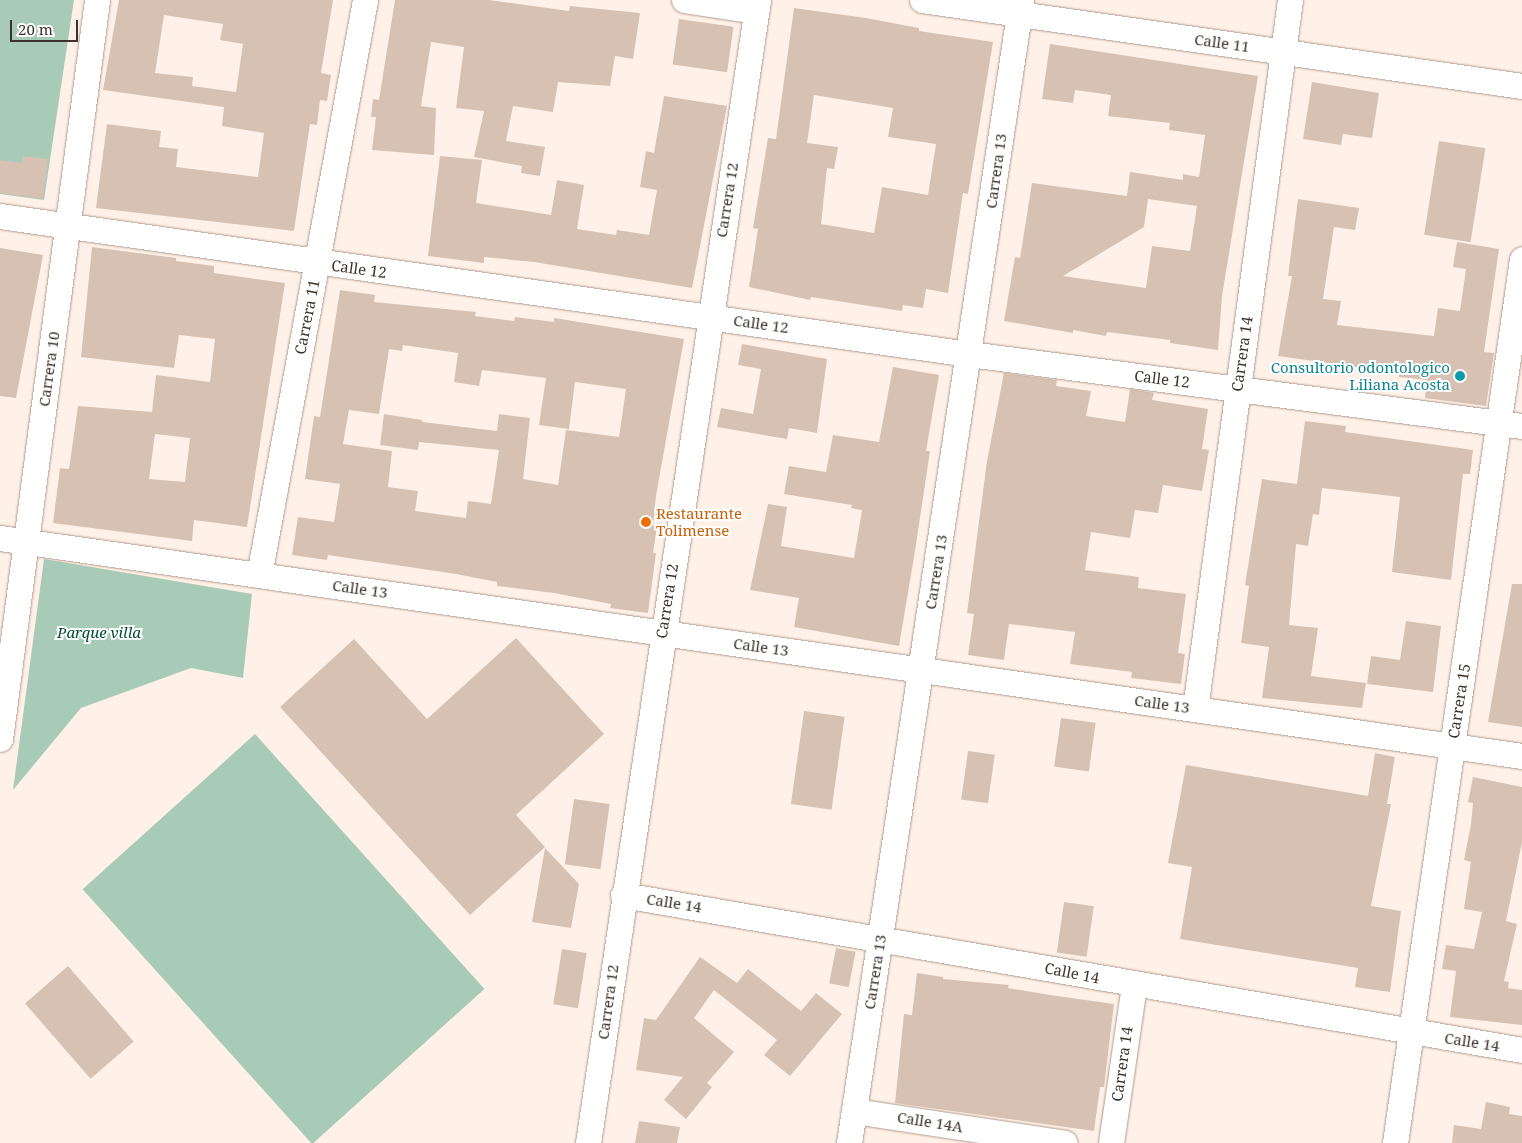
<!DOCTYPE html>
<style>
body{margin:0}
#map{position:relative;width:1522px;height:1143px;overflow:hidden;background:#fff1e7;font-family:"Noto Serif",serif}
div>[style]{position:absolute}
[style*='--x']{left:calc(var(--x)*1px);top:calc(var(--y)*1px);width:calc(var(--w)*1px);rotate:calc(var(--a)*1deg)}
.green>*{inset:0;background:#a8cbb8;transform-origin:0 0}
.building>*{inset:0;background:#d7c1b2;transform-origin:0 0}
.roads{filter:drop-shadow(0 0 1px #b09a8c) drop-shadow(0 0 1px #b09a8c)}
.minor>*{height:25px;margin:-12.5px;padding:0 12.5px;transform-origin:12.5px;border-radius:12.5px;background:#fff}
.dots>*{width:14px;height:14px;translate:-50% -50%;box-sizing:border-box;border:2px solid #fff;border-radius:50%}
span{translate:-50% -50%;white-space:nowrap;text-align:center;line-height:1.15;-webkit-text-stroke:4px #fff;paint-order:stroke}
.street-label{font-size:15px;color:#3c332d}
.culture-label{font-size:15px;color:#0d838f}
.right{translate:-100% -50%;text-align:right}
.food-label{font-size:15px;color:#c56008}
.left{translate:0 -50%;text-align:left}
.park-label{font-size:15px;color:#014c31;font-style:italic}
.scale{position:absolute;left:10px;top:20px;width:68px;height:22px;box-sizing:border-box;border:2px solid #3c332d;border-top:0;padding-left:6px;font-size:15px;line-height:18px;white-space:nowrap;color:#3c332d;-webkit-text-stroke:4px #fff;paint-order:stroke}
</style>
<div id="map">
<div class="green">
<div style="clip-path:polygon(0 0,74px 0,44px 200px,0 194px)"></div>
<div style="clip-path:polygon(44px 559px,252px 594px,243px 678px,191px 668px,81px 708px,13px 790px)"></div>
<div style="left:255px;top:734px;width:343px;height:232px;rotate:48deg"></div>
</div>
<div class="building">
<div style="clip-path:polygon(evenodd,119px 0,333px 0,321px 73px,331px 75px,327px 101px,320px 100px,317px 125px,310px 124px,294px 231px,96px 208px,107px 124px,161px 131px,159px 147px,178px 149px,176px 167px,258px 177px,264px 133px,222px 126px,224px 107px,103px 90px,119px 0,164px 15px,223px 24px,220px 40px,243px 44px,236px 92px,192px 86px,193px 77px,155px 73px,164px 15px)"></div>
<div style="clip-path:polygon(395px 0,489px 0,569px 11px,570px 6px,640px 13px,633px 59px,615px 56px,610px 86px,558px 82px,553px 112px,513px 106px,506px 141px,545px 147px,540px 176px,521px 173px,522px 166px,474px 157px,484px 111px,456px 108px,464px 47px,431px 42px,421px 106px,436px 108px,434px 155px,372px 150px,376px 117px,371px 117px,373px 99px,379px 100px)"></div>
<div style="clip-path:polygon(evenodd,794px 8px,866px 18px,919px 28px,919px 31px,993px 42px,968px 194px,963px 193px,948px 293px,926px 289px,923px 308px,903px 305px,902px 311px,811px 297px,810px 300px,749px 287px,758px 229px,753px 228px,768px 138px,776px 139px,794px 8px,814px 95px,893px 108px,888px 137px,936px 144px,928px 195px,882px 187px,874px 233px,821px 224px,827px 168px,834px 169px,838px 147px,807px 143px,814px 95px)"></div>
<div style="left:679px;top:19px;width:55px;height:46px;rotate:8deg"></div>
<div style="clip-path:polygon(evenodd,1050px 44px,1258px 76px,1222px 296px,1218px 350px,1170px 343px,1170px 340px,1107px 332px,1106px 336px,1073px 330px,1073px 333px,1004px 321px,1015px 257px,1020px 258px,1032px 183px,1127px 196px,1130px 172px,1183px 180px,1183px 174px,1199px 177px,1205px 135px,1169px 130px,1170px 123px,1108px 116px,1111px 95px,1075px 90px,1073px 103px,1042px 99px,1050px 44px,1148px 199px,1197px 206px,1190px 251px,1152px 246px,1146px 288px,1063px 276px,1144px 227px,1148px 199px)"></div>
<div style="clip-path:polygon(1312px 82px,1379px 93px,1372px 138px,1343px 134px,1341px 145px,1303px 139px)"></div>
<div style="clip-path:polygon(664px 96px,727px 106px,692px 288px,534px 262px,484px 257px,484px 263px,428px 256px,440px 156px,482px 160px,476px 203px,551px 215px,557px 180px,584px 185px,577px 229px,616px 235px,617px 230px,649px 235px,657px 190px,640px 187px,646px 151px,654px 153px)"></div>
<div style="left:1439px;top:141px;width:47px;height:95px;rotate:9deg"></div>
<div style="clip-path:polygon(23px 156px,48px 159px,43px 199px,0 193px,0 160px,22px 163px)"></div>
<div style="clip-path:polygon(1298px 199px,1359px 208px,1355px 230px,1334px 227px,1323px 299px,1341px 301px,1337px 325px,1434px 336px,1438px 308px,1460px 311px,1466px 269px,1453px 267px,1457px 242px,1499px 249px,1484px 352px,1494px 353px,1486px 406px,1425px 398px,1427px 380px,1399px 377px,1399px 373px,1278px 356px,1292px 276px,1288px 276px)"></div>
<div style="clip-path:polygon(evenodd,92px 247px,176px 258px,176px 261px,214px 266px,214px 273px,285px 283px,247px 527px,194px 520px,192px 541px,53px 523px,60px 468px,69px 469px,78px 406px,152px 412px,156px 375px,210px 382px,215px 339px,179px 335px,174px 368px,81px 357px,92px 247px,155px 434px,190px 438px,185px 482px,149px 479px,155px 434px)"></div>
<div style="clip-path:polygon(0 248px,43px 255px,16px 398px,0 396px)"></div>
<div style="clip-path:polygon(evenodd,340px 290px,375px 295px,374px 302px,476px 312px,475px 316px,514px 321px,515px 317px,554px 322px,554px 318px,684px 339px,656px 496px,653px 526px,657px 526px,653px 553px,656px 553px,648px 613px,610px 608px,611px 604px,554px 593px,497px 586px,497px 582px,456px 574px,328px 555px,327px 560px,292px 555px,298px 517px,334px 522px,340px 484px,305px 479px,314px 416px,320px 417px,340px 290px,403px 345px,458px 353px,454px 382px,479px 386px,482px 370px,546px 378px,539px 425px,569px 429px,575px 382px,626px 389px,619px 437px,566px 430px,558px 485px,523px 479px,530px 418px,499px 414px,497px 431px,422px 422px,422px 420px,384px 414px,380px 445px,418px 450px,419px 442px,499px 450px,491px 504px,468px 501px,466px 518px,415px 511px,418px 491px,388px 487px,392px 451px,343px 444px,349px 410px,379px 414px,389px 349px,402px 351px,403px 345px)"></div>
<div style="clip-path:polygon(742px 344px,827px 359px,817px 433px,789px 428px,787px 439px,717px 427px,721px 408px,753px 414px,761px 369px,738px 365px)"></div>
<div style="clip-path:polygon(893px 367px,939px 375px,926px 451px,930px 451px,915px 551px,899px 646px,794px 627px,799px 598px,750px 590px,768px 504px,787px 507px,781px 546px,854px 558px,862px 510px,851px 508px,852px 505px,784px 494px,789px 466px,826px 472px,833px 435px,879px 442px)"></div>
<div style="clip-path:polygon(1004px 373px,1057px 380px,1056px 386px,1091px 391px,1086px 416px,1125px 422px,1130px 389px,1154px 393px,1152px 400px,1208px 409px,1202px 449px,1209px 450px,1202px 491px,1163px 485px,1158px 513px,1135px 510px,1130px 538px,1091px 532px,1085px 570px,1139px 577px,1138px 588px,1186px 594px,1178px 653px,1185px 654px,1181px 684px,1131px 678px,1132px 672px,1070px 664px,1075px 632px,1009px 624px,1004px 660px,968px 655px,974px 614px,967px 613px,987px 461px)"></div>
<div style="clip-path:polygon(1305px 421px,1346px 426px,1345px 432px,1473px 450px,1470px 474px,1463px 474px,1451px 580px,1392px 572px,1400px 497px,1322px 488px,1319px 515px,1313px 514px,1308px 546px,1296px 544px,1289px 625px,1318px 628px,1311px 676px,1366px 683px,1362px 708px,1262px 698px,1269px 647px,1241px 643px,1249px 586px,1245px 585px,1262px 479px,1297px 484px)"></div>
<div style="clip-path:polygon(1512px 584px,1522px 584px,1522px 727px,1488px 722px)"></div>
<div style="clip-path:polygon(1406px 621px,1441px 626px,1433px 692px,1367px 684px,1371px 656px,1400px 660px)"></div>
<div style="clip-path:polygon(516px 638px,604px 734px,516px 815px,545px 847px,470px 915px,280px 707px,354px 639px,427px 719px)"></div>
<div style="left:804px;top:711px;width:41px;height:94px;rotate:8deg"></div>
<div style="left:1061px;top:718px;width:35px;height:49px;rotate:8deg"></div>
<div style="left:968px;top:751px;width:27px;height:49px;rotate:8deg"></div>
<div style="clip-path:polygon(1375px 753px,1395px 757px,1387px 804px,1391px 804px,1371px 906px,1401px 911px,1390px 992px,1355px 987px,1358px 968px,1180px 939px,1192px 867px,1168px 863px,1186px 765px,1368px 796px)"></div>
<div style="clip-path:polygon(1473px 777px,1522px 787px,1522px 842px,1506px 921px,1517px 924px,1504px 981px,1509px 982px,1508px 988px,1522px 990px,1522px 1025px,1450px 1017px,1456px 971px,1442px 969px,1446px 945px,1474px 949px,1482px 912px,1464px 909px,1471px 862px,1464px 860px,1471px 824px,1473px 803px,1468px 802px)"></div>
<div style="left:574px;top:799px;width:36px;height:66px;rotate:8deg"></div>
<div style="clip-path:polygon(545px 848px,579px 884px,571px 928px,532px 922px)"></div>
<div style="left:1064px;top:902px;width:30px;height:51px;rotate:8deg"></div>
<div style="left:836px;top:948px;width:20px;height:36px;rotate:11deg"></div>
<div style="left:562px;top:949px;width:25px;height:56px;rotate:9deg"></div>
<div style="clip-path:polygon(700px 957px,737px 983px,748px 969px,801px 1011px,816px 993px,842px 1014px,790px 1076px,764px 1055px,777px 1040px,714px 990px,694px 1018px,734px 1052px,707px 1083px,712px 1087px,686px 1119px,664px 1100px,683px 1077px,636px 1070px,644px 1018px,656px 1020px)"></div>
<div style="left:68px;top:966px;width:100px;height:57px;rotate:49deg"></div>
<div style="clip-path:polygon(917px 973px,943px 977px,943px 979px,1009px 985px,1008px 988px,1050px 995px,1114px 1004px,1104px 1087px,1100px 1087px,1094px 1131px,895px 1103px,904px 1014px,912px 1015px)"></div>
<div style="clip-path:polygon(1486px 1102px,1510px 1107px,1509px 1114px,1522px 1116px,1522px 1143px,1452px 1143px,1454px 1125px,1481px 1129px)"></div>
<div style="clip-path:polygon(639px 1121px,680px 1127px,677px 1143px,635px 1143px)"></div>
</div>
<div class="roads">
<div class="minor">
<div style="--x:684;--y:0;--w:73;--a:8.7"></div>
<div style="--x:922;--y:0;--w:606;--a:8.16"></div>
<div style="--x:0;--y:216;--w:979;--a:8.11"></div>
<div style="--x:969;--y:354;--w:558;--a:7.42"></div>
<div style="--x:0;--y:538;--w:1538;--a:8.15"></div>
<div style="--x:259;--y:575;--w:585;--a:-79.55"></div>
<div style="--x:1195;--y:709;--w:715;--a:-82.37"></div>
<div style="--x:0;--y:739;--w:745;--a:-82.52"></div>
<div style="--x:623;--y:895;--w:912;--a:9.78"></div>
<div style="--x:854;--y:1111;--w:213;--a:8.6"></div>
<div style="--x:588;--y:1143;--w:1156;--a:-81.54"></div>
<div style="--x:849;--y:1143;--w:1156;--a:-81.44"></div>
<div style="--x:1111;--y:1143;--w:160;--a:-81.7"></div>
<div style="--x:1395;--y:1143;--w:893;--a:-81.82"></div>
</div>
</div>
<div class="dots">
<div style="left:1460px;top:376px;background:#0f9aa8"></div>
<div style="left:646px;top:522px;background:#e8710a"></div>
</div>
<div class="street-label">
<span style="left:1222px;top:43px;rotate:8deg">Calle 11</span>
<span style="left:996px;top:171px;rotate:-82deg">Carrera 13</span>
<span style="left:727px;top:200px;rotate:-81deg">Carrera 12</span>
<span style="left:359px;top:269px;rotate:8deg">Calle 12</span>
<span style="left:307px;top:317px;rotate:-79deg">Carrera 11</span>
<span style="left:761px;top:324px;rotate:8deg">Calle 12</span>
<span style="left:1242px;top:354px;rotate:-82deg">Carrera 14</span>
<span style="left:49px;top:369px;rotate:-82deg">Carrera 10</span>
<span style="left:1162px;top:379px;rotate:7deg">Calle 12</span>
<span style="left:936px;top:572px;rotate:-81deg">Carrera 13</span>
<span style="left:360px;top:589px;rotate:8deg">Calle 13</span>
<span style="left:667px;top:601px;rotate:-81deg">Carrera 12</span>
<span style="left:761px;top:647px;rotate:8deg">Calle 13</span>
<span style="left:1459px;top:701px;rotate:-81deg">Carrera 15</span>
<span style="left:1162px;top:704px;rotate:8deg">Calle 13</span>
<span style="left:674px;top:903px;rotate:9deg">Calle 14</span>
<span style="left:875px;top:972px;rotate:-81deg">Carrera 13</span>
<span style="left:1072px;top:973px;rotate:11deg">Calle 14</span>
<span style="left:608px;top:1002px;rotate:-82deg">Carrera 12</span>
<span style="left:1472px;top:1042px;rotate:9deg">Calle 14</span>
<span style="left:1122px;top:1064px;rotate:-82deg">Carrera 14</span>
<span style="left:930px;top:1122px;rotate:9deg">Calle 14A</span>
</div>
<div class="culture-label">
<span class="right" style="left:1450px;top:376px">Consultorio odontologico<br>Liliana Acosta</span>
</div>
<div class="food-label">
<span class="left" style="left:656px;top:522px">Restaurante<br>Tolimense</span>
</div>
<div class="park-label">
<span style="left:99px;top:633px">Parque villa</span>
</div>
<div class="scale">20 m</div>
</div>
